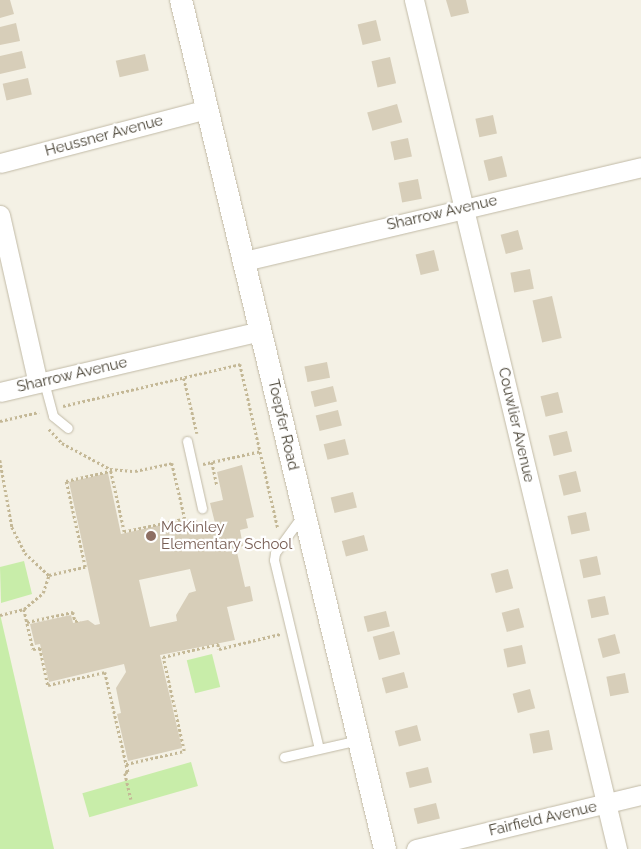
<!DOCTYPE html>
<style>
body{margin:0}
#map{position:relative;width:641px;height:849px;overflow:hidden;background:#f4f1e5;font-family:Raleway,sans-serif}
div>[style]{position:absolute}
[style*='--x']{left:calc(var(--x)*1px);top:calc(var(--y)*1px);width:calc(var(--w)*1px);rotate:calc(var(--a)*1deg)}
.green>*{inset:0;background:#c8eda9;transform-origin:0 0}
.building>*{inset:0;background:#d7ceb9;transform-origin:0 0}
.path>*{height:2.5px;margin-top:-1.25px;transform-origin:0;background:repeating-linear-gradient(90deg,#c4b896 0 2.5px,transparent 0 5px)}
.roads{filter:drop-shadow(0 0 1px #c1baa6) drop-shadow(0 0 1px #c1baa6)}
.service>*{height:9px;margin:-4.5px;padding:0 4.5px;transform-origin:4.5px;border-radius:4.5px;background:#fff}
.minor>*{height:19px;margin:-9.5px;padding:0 9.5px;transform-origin:9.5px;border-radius:9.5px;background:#fff}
.tertiary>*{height:22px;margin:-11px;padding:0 11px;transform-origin:11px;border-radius:11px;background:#fff}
.dots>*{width:14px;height:14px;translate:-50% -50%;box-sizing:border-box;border:2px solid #fff;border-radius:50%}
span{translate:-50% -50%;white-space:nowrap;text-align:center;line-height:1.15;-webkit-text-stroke:4.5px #fff;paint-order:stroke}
.street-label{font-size:15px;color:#484234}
.education-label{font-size:15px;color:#785e54}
.left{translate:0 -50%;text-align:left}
</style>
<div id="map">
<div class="green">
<div style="clip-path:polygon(24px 561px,32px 594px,1px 603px,0 567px)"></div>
<div style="clip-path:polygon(0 614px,54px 849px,0 849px)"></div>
<div style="left:212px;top:654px;width:34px;height:26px;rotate:76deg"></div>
<div style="left:191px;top:762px;width:25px;height:113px;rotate:74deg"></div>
</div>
<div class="building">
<div style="clip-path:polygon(0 0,10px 0,14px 14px,0 18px)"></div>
<div style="clip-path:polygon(446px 0,466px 0,469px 13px,451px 17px)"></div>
<div style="left:376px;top:20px;width:21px;height:19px;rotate:76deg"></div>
<div style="clip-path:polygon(16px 23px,20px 41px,0 45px,0 27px)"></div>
<div style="clip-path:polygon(22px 51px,26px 68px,0 74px,0 56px)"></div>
<div style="left:145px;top:54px;width:17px;height:30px;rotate:77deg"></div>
<div style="left:390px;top:57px;width:27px;height:19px;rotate:77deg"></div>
<div style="left:28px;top:78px;width:17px;height:26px;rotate:77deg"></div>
<div style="left:397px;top:104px;width:19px;height:31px;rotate:74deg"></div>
<div style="left:493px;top:115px;width:19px;height:18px;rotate:78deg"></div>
<div style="left:408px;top:138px;width:19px;height:18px;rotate:78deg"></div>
<div style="left:502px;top:156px;width:21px;height:19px;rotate:76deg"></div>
<div style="left:418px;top:179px;width:20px;height:20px;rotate:79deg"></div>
<div style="left:518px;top:230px;width:20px;height:18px;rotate:75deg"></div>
<div style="left:434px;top:250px;width:21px;height:19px;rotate:76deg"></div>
<div style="left:530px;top:269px;width:20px;height:20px;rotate:79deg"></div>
<div style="left:552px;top:296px;width:43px;height:20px;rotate:77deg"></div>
<div style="left:327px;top:362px;width:16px;height:23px;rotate:79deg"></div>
<div style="left:333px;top:386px;width:16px;height:23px;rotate:76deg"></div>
<div style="left:558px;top:392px;width:21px;height:18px;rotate:76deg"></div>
<div style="left:338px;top:410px;width:16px;height:23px;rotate:76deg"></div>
<div style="left:567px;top:431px;width:21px;height:19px;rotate:76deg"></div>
<div style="left:345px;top:439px;width:16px;height:22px;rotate:76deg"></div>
<div style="clip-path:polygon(evenodd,242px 465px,254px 517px,246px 519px,248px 528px,240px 530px,243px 546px,236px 548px,245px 587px,250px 586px,253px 601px,227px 607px,235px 640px,160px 655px,182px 748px,128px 761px,117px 714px,121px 713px,116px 688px,126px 672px,124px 664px,49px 682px,40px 644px,35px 645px,30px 624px,71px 615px,73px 623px,88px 620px,95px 625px,100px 624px,69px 482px,108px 473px,121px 534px,187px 519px,188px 522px,197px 520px,199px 527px,215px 523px,210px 503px,223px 500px,217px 472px,242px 465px,190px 569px,196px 591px,189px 593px,176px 615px,177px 621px,150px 627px,139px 580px,190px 569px)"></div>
<div style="left:576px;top:471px;width:21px;height:18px;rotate:76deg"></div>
<div style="left:353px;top:492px;width:16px;height:23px;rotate:76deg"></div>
<div style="left:586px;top:512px;width:19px;height:19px;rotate:78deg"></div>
<div style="left:364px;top:535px;width:16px;height:23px;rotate:75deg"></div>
<div style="left:597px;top:556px;width:19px;height:18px;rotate:78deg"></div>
<div style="left:508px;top:569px;width:20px;height:18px;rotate:75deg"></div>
<div style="left:605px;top:596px;width:19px;height:18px;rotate:78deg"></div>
<div style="left:519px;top:608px;width:20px;height:18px;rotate:75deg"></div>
<div style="left:386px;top:611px;width:16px;height:23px;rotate:76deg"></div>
<div style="left:394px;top:631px;width:24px;height:22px;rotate:75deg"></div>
<div style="left:615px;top:634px;width:20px;height:18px;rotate:75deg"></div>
<div style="left:522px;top:645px;width:19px;height:19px;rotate:78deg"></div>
<div style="left:404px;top:672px;width:16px;height:23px;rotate:75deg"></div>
<div style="left:625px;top:673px;width:20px;height:19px;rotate:79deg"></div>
<div style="left:530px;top:689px;width:20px;height:18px;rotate:75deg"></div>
<div style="left:417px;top:725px;width:16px;height:23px;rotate:75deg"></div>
<div style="left:549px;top:730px;width:20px;height:20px;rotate:79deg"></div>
<div style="left:428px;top:767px;width:16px;height:23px;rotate:76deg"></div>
<div style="left:436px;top:803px;width:16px;height:23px;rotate:76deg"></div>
</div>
<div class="path">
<div style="--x:184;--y:378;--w:57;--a:76.7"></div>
<div style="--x:63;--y:406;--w:182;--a:-13.3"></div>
<div style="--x:240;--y:364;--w:169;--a:77"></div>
<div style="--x:0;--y:421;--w:40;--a:-13"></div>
<div style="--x:49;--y:429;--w:19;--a:47"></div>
<div style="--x:62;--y:443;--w:55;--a:28.4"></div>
<div style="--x:0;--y:460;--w:68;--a:79.8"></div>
<div style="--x:12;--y:527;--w:29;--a:63"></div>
<div style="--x:25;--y:553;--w:33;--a:43"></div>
<div style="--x:49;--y:575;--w:37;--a:-13"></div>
<div style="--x:85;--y:567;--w:88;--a:-102.5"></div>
<div style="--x:66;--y:481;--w:45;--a:-12.8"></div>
<div style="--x:212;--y:462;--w:24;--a:78"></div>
<div style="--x:172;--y:463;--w:57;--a:76.9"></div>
<div style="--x:185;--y:519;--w:62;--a:168"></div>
<div style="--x:124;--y:532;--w:65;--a:-102.5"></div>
<div style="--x:110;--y:469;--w:25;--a:5"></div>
<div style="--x:135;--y:471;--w:38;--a:-12"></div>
<div style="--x:203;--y:464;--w:59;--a:-12.6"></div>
<div style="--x:24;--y:609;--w:25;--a:-40"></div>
<div style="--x:43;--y:593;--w:19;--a:-72"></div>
<div style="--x:0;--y:615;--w:25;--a:-14"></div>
<div style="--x:24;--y:609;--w:41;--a:77.3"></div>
<div style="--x:33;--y:649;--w:7;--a:-8"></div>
<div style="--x:40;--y:648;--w:38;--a:78"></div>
<div style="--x:48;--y:685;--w:58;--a:-12.8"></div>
<div style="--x:105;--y:672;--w:103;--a:77"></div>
<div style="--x:128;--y:772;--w:3;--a:162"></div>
<div style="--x:125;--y:773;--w:27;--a:77"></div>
<div style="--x:27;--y:622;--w:47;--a:-12.3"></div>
<div style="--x:73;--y:612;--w:9;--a:77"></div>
<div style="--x:75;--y:621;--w:5;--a:-11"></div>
<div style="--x:126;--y:764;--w:59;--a:-12.6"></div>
<div style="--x:184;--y:751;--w:96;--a:-102.6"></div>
<div style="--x:163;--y:657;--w:57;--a:-13.3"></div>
<div style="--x:218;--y:644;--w:5;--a:79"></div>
<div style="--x:219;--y:649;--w:63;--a:-13.8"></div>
</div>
<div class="roads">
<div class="service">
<div style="--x:44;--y:382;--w:35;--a:75"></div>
<div style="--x:53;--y:416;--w:19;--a:39"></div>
<div style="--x:187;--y:441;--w:69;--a:77.4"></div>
<div style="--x:302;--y:516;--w:46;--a:126.1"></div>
<div style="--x:275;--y:553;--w:7;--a:98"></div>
<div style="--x:274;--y:560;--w:194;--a:76.6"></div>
<div style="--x:284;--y:757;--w:76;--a:-12.9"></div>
</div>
<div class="minor">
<div style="--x:414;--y:0;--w:873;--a:76.55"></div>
<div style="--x:0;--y:163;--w:214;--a:-14.6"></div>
<div style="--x:0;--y:215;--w:172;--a:77.3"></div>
<div style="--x:244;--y:261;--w:408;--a:-13.3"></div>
<div style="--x:0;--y:392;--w:268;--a:-13.2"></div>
<div style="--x:416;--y:849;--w:231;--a:-13.5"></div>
</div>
<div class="tertiary">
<div style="--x:181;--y:0;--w:873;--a:76.49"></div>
</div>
</div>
<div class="dots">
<div style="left:151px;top:536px;background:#8d6e63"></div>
</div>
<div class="street-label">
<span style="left:104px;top:136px;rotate:-15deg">Heussner Avenue</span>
<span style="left:442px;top:213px;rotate:-13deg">Sharrow Avenue</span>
<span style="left:72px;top:375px;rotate:-13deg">Sharrow Avenue</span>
<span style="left:283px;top:425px;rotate:77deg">Toepfer Road</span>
<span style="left:516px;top:425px;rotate:77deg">Couwlier Avenue</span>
<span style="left:543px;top:819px;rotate:-13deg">Fairfield Avenue</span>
</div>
<div class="education-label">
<span class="left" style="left:161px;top:536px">McKinley<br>Elementary School</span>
</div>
</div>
